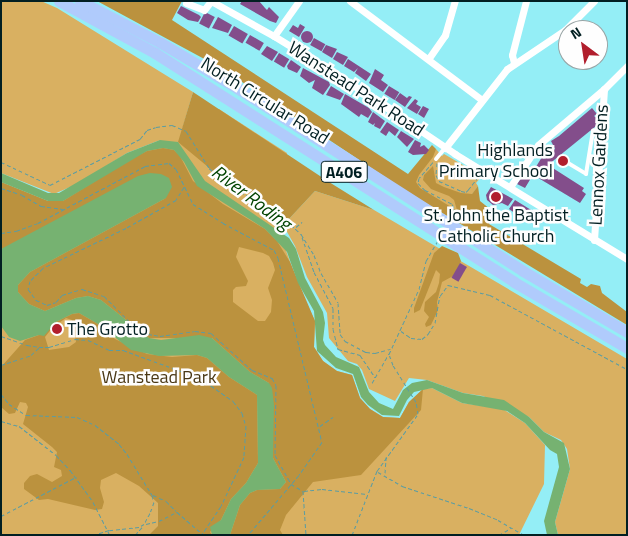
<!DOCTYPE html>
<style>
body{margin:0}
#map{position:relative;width:628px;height:536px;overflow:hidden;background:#94eef6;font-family:"Titillium Web",sans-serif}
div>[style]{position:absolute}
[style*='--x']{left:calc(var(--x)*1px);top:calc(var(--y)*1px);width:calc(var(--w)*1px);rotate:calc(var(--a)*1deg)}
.green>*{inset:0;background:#d9b061}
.forest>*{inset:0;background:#bb923e}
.water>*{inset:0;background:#76b271}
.building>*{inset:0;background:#834e8b;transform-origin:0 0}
.round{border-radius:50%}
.path>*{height:1px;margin-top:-0.5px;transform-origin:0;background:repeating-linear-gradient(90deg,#5a9ca2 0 4px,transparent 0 6.5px)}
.service>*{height:4px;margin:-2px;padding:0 2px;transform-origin:2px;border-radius:2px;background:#fff}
.minor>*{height:7px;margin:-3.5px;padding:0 3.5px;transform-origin:3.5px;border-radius:3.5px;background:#fff}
.trunk>*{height:11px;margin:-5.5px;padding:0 5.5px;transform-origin:5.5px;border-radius:5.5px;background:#b0cbfc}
.dots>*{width:14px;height:14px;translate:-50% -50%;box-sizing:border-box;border:2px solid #fefefe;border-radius:50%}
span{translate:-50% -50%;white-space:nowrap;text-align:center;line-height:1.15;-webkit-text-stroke:5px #fefefe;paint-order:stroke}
.shield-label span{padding:1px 4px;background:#fefefe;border:1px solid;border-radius:4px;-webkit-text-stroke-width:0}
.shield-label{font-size:16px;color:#021f22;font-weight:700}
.street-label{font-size:18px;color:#021f22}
.poi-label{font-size:18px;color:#021f22}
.right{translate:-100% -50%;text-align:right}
.left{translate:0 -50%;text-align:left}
.park-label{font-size:18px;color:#4a3815}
.water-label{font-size:19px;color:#004300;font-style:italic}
.frame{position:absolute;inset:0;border:2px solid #021f22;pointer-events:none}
.north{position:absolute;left:558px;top:20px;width:50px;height:50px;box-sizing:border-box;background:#fefefe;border:1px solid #99a5a6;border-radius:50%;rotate:329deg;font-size:14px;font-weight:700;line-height:20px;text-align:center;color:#021f22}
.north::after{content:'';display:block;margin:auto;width:18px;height:22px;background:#b11e2d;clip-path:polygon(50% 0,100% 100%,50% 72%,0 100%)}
</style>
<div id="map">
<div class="green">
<div style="clip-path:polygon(1px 1px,41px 1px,57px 8px,193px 92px,182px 130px,219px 109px,287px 153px,273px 214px,298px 284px,315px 321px,314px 347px,323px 361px,337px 371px,352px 375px,360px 398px,370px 409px,383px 417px,400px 418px,409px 402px,423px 389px,432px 388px,462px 403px,503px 409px,525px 423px,545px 445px,544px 484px,519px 535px,1px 535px,1px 182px,48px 201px,160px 140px,127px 153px,77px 184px,54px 194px,1px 173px)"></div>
<div style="clip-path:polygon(436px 149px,442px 156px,444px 154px,482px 176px,476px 183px,478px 186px,454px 220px,403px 189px)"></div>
<div style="clip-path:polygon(315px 191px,374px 210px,627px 359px,627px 535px,558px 535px,555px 522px,570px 469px,567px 449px,561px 440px,544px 432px,529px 417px,483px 396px,463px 393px,427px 380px,409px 378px,395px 401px,369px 389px,362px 370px,357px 364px,348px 361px,329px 338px,327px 313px,307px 277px,295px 246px,286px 230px,288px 220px)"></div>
</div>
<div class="forest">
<div style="clip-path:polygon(97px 1px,182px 1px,172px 20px,408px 174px,432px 145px,436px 149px,433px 157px,419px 175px,416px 182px,420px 188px,451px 207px,452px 211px,449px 217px,403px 189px,221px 68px)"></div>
<div style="clip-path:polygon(193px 92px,329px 182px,374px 210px,315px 191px,288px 220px,265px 203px,219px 176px,178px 142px)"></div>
<div style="clip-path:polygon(evenodd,163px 148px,174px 150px,180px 156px,193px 181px,223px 204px,265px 229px,277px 241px,290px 262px,315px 321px,314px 347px,323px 361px,337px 371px,352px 375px,360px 398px,370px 409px,383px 417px,400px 418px,409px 402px,423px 389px,421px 410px,361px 475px,313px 482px,286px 515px,280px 530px,283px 535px,230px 535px,240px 505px,250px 493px,257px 490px,280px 489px,286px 482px,273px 458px,269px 383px,250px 372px,212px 338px,149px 338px,101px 300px,88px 296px,76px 298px,45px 311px,29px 304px,18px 292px,18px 285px,30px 272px,166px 198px,1px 249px,1px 182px,48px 201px,63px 201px,131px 159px,147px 151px,163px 148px,239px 247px,263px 253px,269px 256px,273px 263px,275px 270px,268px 288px,272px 300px,271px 312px,265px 321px,258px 321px,233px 302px,233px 290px,236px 287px,246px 286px,248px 281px,236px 257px,239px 247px)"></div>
<div style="clip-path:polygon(433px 166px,436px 183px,444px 187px,461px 193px,472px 194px,478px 186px,480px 201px,495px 213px,489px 224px,581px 279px,580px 283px,587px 287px,591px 284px,600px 286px,602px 293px,627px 312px,627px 325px,454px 220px,457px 210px,454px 200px,449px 196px,431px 189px,423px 180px,424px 175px)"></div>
<div style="clip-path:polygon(442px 246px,458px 253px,461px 261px,455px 275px,442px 282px,437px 302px,438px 310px,431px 325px,426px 327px,425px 324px,429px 317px,424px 311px,425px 302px,436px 292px,439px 283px,440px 274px,436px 270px,420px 310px,414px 313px,414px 308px,434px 253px)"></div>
<div style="clip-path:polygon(evenodd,79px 313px,98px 324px,115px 339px,147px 354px,172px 357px,197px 355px,207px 358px,229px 377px,257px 395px,258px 463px,246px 483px,231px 499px,221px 520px,210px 532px,212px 535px,149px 535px,158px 526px,158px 503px,139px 486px,116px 473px,101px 480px,100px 488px,104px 502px,102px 509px,95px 510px,48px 499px,39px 500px,24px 489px,24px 483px,30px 476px,37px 474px,52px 482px,62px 476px,61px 470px,54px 467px,57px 452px,52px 447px,23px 424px,28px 407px,26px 403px,20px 402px,15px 413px,9px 414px,1px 407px,1px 367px,25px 340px,39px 335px,56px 322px,72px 314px,79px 313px,66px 318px,72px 320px,76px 342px,69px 347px,49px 350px,45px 337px,53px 327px,66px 318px)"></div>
</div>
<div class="water">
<div style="clip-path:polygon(160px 140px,178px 142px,205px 181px,289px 238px,296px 249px,305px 278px,323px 312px,325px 323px,323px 340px,325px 345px,336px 357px,359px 367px,369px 392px,379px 403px,393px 409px,403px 390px,412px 383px,427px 380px,463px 393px,504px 400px,529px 417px,544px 432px,564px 443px,570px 469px,555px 522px,558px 535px,547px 535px,544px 521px,559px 467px,557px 454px,550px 450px,525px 423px,507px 411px,462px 403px,432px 388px,414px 392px,407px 400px,399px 416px,382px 415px,368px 405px,361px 397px,353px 374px,336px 368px,317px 351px,314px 311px,298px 283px,287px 252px,265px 229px,197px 186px,184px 162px,174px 150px,163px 148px,147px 151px,63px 201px,48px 201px,1px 182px,1px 173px,48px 193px,59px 193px,127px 153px)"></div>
<div style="clip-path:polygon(150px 173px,161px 174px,169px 178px,172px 187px,166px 198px,30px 272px,18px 285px,18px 292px,29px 304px,45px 311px,76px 298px,88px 296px,101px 300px,149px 338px,161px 340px,199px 335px,212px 338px,250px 372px,269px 383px,272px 388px,274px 405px,273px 458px,286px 482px,280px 489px,257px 490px,250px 493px,240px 505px,230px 535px,212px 535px,210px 527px,221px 520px,231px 499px,246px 483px,258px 463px,257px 395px,229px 377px,207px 358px,197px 355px,159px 356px,131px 350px,98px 324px,79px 313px,72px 314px,56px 322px,44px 336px,39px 335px,20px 341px,9px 337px,1px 326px,1px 249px,138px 176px)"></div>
</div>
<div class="building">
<div style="clip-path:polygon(242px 1px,259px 1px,265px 8px,267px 10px,269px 7px,279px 17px,276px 23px,270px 21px,240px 4px)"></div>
<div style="clip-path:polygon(181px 6px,199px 15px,201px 17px,198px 22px,188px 20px,177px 13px)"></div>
<div style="left:205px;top:12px;width:11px;height:13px;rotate:27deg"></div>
<div style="clip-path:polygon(218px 17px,232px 25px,228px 33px,212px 28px)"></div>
<div style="clip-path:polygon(300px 24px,305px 27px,299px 37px,289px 31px,293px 25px,298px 28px)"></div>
<div style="left:234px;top:26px;width:16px;height:11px;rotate:30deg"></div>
<div class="round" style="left:301px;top:31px;width:12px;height:12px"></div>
<div style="left:250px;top:35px;width:16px;height:9px;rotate:30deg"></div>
<div style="left:314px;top:38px;width:13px;height:8px;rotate:29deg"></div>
<div style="clip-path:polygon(326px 45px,337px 49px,332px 58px,322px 52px)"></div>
<div style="clip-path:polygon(267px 46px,278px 52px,272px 61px,261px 54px)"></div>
<div style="clip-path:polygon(337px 52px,348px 57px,343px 65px,333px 59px)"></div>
<div style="left:279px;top:53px;width:12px;height:10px;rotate:31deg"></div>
<div style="clip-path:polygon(348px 59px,371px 74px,366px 81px,355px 73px,358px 68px,354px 72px,344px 66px)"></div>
<div style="clip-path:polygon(291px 60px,301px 67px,297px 73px,288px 69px,287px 66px)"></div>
<div style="clip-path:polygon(303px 68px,329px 82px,330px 85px,323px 95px,312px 88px,315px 80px,309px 83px,300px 76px)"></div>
<div style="clip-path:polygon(375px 69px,384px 75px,381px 80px,388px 85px,383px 92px,369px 83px)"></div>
<div style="clip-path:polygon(331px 86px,344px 94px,340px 100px,326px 95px)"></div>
<div style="left:389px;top:86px;width:12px;height:9px;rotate:31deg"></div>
<div style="clip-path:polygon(400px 93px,407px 98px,409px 96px,412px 97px,405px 107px,395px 100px)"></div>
<div style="clip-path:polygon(345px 94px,369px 108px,372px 112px,368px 118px,361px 114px,359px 117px,341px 104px)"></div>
<div style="clip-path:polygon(415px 99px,418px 101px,416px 104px,421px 107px,417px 114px,407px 108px)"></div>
<div style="clip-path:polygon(423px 106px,429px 109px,424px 118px,418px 114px)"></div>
<div style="clip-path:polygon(592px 108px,597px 114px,594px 116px,597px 118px,596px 126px,548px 165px,584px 188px,582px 191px,586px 194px,580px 203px,540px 179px,532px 171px,529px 176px,531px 178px,525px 188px,517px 184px,529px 167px,534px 170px,542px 157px,544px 159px,547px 153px,555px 149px,551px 141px,559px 136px)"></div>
<div style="clip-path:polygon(373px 112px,385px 121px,380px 129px,374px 126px,375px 123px,373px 125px,368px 122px)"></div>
<div style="clip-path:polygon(387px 122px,399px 130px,395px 136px,389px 131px,386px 136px,380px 132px)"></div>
<div style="clip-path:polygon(401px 131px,414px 139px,407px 147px,397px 137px)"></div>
<div style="clip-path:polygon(415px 140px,421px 143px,420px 147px,424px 145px,429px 150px,426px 154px,413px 155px,408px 152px)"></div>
<div style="clip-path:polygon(491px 187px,513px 199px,508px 206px,502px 203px,493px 205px,487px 200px,486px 195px)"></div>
<div style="clip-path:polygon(515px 200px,536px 213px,532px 221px,521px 214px,519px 216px,509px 209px)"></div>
<div style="left:460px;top:263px;width:8px;height:17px;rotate:30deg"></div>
</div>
<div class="path">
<div style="--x:1;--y:162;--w:54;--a:25.1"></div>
<div style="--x:50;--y:185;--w:101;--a:-27.1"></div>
<div style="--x:140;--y:139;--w:11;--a:-52"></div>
<div style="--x:147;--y:130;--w:9;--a:-18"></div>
<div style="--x:156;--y:127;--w:16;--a:-7"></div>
<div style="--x:172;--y:125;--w:15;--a:23"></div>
<div style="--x:186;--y:131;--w:44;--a:58.1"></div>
<div style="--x:209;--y:168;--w:20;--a:41"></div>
<div style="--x:224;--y:181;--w:73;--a:32.2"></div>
<div style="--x:286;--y:220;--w:21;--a:43"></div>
<div style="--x:301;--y:234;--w:25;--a:58"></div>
<div style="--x:314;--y:255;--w:19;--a:69"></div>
<div style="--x:321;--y:273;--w:34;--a:60"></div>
<div style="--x:338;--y:303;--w:31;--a:86"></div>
<div style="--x:340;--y:334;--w:9;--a:54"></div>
<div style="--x:345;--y:341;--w:24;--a:28"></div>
<div style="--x:366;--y:352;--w:9;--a:6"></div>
<div style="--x:375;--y:353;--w:16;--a:-15"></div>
<div style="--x:433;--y:162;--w:21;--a:131"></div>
<div style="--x:419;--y:178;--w:5;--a:101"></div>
<div style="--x:418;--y:183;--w:10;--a:45"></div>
<div style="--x:425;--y:190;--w:30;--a:27"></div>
<div style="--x:452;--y:204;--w:4;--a:63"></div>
<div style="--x:454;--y:208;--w:7;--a:98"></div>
<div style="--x:437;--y:163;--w:12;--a:95"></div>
<div style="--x:436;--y:175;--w:7;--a:63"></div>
<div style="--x:439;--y:181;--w:24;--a:24"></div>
<div style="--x:461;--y:191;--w:5;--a:11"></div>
<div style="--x:466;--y:192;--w:3;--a:-45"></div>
<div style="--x:468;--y:190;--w:18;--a:-52"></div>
<div style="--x:184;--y:187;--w:15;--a:122"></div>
<div style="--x:176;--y:200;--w:57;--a:150.8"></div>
<div style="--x:126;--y:228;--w:92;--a:154.3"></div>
<div style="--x:43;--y:268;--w:18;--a:135"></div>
<div style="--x:30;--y:281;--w:8;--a:104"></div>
<div style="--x:28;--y:289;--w:14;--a:54"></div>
<div style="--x:36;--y:300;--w:12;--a:24"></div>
<div style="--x:47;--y:305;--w:9;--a:-18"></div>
<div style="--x:56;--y:302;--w:9;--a:-49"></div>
<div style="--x:62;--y:295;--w:21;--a:-17"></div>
<div style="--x:82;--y:289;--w:23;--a:18"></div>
<div style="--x:104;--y:296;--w:35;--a:45"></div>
<div style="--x:129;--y:321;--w:23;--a:34"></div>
<div style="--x:148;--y:334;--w:12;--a:9"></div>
<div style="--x:160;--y:336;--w:35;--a:-8"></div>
<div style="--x:195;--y:331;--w:16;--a:7"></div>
<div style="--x:211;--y:333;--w:55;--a:42.1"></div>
<div style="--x:252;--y:370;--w:22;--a:22"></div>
<div style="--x:272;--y:378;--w:8;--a:60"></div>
<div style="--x:276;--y:385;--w:70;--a:90.8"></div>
<div style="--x:275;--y:455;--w:33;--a:61"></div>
<div style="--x:291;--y:484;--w:14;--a:30"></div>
<div style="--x:303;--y:491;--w:44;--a:86.1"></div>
<div style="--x:1;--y:188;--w:22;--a:18"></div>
<div style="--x:22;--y:195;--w:22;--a:30"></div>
<div style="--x:41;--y:206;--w:22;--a:8"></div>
<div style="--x:296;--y:227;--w:8;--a:-40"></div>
<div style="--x:1;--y:233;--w:15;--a:-8"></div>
<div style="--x:16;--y:231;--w:23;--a:-20"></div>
<div style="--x:38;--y:223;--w:121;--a:-28"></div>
<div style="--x:145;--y:166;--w:24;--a:-7"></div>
<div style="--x:169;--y:163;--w:9;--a:41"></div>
<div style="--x:176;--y:169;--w:39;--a:64"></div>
<div style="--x:193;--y:204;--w:36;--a:32"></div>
<div style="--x:223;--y:223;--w:58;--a:27.9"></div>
<div style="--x:274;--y:250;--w:9;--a:63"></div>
<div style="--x:278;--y:258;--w:189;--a:76.6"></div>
<div style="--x:322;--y:442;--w:40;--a:124.9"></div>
<div style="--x:299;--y:475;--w:79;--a:130.4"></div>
<div style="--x:302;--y:237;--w:37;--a:71"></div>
<div style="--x:314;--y:272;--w:41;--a:62.2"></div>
<div style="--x:333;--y:308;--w:21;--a:90"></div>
<div style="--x:333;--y:329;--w:21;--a:76"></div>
<div style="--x:338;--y:349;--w:23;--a:15"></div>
<div style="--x:360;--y:355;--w:27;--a:56"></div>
<div style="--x:401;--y:331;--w:12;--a:35"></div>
<div style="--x:411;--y:338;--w:11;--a:5"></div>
<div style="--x:422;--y:339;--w:8;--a:-40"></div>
<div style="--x:428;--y:334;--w:13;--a:-58"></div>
<div style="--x:435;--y:323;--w:27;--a:-80"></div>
<div style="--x:440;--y:296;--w:14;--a:-54"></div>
<div style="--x:448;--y:285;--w:43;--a:13.4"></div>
<div style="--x:490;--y:295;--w:156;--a:28.4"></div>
<div style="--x:1;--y:336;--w:28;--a:19"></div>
<div style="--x:27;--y:345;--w:12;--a:9"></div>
<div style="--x:39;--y:347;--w:10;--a:0"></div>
<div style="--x:49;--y:347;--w:27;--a:-17"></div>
<div style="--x:75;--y:339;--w:13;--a:4"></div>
<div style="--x:88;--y:340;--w:23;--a:25"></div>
<div style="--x:109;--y:350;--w:14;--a:0"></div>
<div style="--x:123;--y:350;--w:82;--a:20"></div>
<div style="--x:200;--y:378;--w:40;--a:34.9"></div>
<div style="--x:233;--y:401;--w:15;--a:53"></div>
<div style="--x:242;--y:413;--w:14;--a:73"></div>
<div style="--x:246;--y:426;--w:31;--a:94"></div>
<div style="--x:244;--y:457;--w:54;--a:115.1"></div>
<div style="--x:221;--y:506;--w:34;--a:124"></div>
<div style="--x:1;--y:365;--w:32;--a:-18"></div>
<div style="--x:31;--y:355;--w:12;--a:-42"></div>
<div style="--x:372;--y:383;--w:34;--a:-60"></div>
<div style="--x:1;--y:394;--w:13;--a:51"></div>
<div style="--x:9;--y:404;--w:20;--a:33"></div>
<div style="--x:26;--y:415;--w:51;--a:2.2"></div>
<div style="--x:77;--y:417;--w:20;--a:24"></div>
<div style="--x:95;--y:425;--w:31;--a:38"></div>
<div style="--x:119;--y:444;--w:13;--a:51"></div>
<div style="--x:127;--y:454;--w:48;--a:58.6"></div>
<div style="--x:152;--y:495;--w:7;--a:74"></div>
<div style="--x:154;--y:502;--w:12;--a:110"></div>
<div style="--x:150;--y:513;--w:13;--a:119"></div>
<div style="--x:144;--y:524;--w:6;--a:149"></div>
<div style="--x:139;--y:527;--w:30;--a:174"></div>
<div style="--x:109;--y:530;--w:16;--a:162"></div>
<div style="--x:1;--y:421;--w:19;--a:16"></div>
<div style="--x:19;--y:426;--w:47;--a:38.1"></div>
<div style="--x:56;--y:455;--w:21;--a:47"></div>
<div style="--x:70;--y:470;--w:39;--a:54"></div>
<div style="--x:93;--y:502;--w:37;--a:63"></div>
<div style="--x:320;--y:426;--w:16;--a:-35"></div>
<div style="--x:378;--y:472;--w:28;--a:30"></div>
<div style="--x:402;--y:486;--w:71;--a:18.2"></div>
<div style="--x:469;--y:508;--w:31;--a:22"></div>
<div style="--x:498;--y:520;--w:30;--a:30"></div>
<div style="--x:385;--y:473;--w:16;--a:-86"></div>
<div style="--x:304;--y:491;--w:18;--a:-6"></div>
<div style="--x:322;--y:489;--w:45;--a:6.3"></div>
<div style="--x:153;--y:495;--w:14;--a:25"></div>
<div style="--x:166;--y:501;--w:14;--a:45"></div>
<div style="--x:1;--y:516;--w:85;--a:-27.5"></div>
<div style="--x:146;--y:524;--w:13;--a:-13"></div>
<div style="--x:159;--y:521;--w:20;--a:-27"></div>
<div style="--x:177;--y:512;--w:35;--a:41"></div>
<div style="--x:135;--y:535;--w:12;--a:-48"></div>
<div style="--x:352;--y:535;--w:69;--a:-68.7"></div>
<div style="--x:377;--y:471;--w:70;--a:-54.3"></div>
<div style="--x:418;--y:414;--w:12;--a:-99"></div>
<div style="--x:416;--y:402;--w:44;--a:-121.9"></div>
<div style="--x:393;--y:365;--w:12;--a:-110"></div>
<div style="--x:389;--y:354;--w:72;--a:-65.2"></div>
<div style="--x:419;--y:289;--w:29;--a:-76"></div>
<div style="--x:426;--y:261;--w:22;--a:-60"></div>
<div style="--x:499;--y:535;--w:14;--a:-30"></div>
</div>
<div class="service">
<div style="--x:436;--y:159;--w:14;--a:-51"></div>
<div style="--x:563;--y:160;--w:27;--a:31"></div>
<div style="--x:586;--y:174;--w:44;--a:-80.8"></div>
<div style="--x:593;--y:131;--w:9;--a:-18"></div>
</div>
<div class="minor">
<div style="--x:211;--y:1;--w:72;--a:29.1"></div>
<div style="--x:274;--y:36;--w:82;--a:31.6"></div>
<div style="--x:344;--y:79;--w:134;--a:34"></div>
<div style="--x:455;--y:154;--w:202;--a:31.4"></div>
<div style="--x:350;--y:1;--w:165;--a:36.9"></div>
<div style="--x:186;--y:3;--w:19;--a:21"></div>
<div style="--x:204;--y:10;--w:11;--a:-52"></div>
<div style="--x:274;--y:36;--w:43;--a:-54.5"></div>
<div style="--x:429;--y:58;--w:28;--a:-55"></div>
<div style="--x:445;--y:35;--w:35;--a:-74"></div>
<div style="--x:514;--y:63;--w:8;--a:-104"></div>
<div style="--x:512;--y:55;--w:56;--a:-75.5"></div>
<div style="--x:445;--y:148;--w:100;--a:-51.9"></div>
<div style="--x:507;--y:69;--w:70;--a:-33.9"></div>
<div style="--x:565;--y:30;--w:41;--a:-45"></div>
<div style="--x:510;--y:187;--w:50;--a:-56.3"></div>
<div style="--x:538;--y:145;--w:87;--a:-40.3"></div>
<div style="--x:604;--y:89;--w:33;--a:-45"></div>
<div style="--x:594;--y:240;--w:151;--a:-86.2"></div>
</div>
<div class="trunk">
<div style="--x:59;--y:1;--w:109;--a:28.4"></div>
<div style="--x:155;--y:53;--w:426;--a:32.5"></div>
<div style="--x:514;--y:282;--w:131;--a:30.3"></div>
<div style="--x:80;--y:1;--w:91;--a:27.4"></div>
<div style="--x:161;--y:43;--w:88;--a:30.6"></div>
<div style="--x:237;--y:88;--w:340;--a:32.6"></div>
<div style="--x:523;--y:271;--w:121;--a:30.4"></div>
</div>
<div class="dots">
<div style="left:563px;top:161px;background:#b11e2d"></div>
<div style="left:496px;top:197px;background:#b11e2d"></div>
<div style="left:57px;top:329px;background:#b11e2d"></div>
</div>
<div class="shield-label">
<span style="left:344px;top:172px">A406</span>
</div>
<div class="street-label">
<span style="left:356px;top:89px;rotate:33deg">Wanstead Park Road</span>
<span style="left:265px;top:101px;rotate:32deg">North Circular Road</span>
<span style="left:599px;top:165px;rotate:-87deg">Lennox Gardens</span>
</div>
<div class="poi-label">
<span class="right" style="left:553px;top:161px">Highlands<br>Primary School</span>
<span style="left:496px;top:226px">St. John the Baptist<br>Catholic Church</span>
<span class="left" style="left:67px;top:329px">The Grotto</span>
</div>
<div class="park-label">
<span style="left:159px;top:377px">Wanstead Park</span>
</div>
<div class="water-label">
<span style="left:252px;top:197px;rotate:37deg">River Roding</span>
</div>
<div class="frame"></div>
<div class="north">N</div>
</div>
